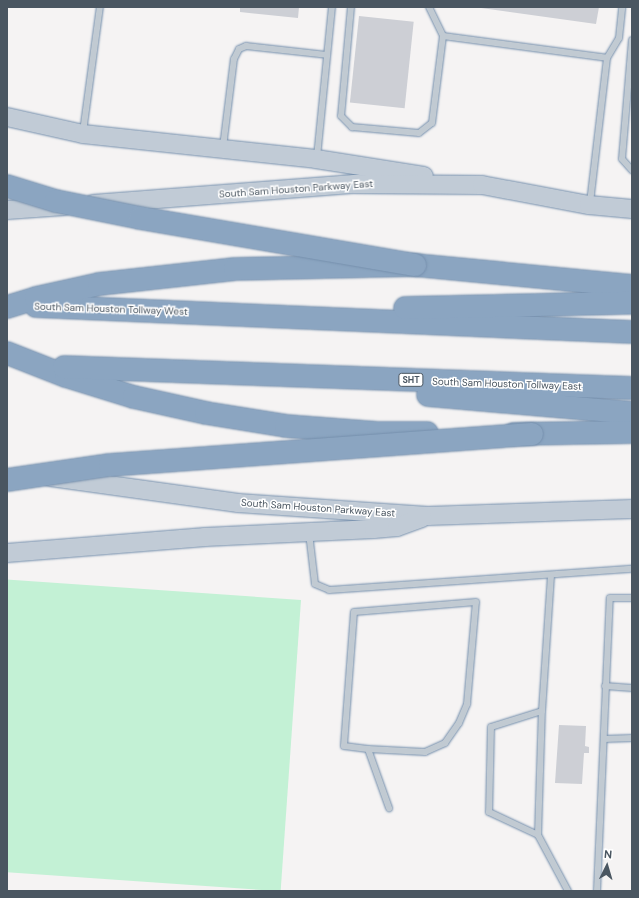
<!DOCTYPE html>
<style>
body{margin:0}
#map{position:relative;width:639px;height:898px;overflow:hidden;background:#f5f3f3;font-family:"DM Sans",sans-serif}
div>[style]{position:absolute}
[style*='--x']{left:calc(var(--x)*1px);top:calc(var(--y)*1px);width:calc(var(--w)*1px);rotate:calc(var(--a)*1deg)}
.green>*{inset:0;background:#c3f1d5;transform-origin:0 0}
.building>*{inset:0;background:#cdcfd5;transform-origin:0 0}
.roads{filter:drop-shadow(0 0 1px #7690ad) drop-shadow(0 0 1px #7690ad)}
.lane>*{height:6px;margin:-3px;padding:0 3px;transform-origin:3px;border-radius:3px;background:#c1cad2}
.secondary>*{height:18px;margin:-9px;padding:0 9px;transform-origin:9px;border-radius:9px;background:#c1cbd6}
.highway>*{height:22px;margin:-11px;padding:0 11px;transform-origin:11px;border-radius:11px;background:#8ba5c1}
.bridges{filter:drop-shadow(0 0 1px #7690ad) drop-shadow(0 0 1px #7690ad)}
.highway-bridge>*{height:22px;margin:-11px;padding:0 11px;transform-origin:11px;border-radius:11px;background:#8ba5c1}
span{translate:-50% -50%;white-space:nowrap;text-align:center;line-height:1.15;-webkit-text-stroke:3px #fff;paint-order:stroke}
.shield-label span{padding:1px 3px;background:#fff;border:1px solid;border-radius:3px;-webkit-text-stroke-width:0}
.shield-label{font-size:9px;color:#4a5661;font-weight:700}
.street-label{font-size:10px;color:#4a5661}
.frame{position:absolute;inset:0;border:8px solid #4a5661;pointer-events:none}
.north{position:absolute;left:587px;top:846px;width:40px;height:40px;-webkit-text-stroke:3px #fff;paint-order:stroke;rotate:5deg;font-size:11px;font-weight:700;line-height:16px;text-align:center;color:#4a5661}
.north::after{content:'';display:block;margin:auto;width:14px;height:18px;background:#4a5661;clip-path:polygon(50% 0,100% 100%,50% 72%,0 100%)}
</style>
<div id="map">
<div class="green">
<div style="left:301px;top:600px;width:292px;height:295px;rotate:94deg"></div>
</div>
<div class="building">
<div style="clip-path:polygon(240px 7px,299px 7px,298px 18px,240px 12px)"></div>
<div style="clip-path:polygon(474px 7px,599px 7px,596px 24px)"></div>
<div style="left:359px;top:16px;width:55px;height:87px;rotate:6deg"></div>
<div style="clip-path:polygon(559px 725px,586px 726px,585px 746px,589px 747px,589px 753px,584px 753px,582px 784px,555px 783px)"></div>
</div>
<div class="roads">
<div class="lane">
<div style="--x:351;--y:7;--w:109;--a:95.2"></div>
<div style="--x:341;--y:116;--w:16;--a:45"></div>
<div style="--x:352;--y:127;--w:67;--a:5.1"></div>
<div style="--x:419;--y:133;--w:16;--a:-38"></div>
<div style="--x:432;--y:123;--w:88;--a:-82.8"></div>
<div style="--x:443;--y:36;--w:165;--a:7.6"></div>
<div style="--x:607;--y:58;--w:146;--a:96.7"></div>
<div style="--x:429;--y:7;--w:32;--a:64"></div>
<div style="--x:632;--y:40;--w:119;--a:94.8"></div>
<div style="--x:622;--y:159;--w:15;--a:48"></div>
<div style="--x:607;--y:58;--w:23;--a:-59"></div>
<div style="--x:619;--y:38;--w:31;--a:-84"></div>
<div style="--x:83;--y:132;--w:126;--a:-82.3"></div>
<div style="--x:223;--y:147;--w:89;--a:-82.9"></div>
<div style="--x:234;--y:59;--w:11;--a:-63"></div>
<div style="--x:239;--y:49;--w:8;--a:-23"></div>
<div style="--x:246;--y:46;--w:81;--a:6.3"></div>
<div style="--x:317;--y:157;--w:151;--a:-84.3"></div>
<div style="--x:309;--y:533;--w:51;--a:83.3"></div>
<div style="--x:315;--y:584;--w:15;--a:23"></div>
<div style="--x:329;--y:590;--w:304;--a:-4"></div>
<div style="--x:605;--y:686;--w:27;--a:4"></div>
<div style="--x:542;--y:711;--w:53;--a:162.6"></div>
<div style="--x:491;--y:727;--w:85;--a:91.3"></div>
<div style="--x:489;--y:812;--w:54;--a:25.1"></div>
<div style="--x:538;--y:835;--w:124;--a:-88.2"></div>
<div style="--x:542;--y:711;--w:134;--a:-86.2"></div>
<div style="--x:604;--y:739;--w:28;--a:-2"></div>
<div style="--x:368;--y:749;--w:57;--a:3"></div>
<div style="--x:425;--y:752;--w:22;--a:-24"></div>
<div style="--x:445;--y:743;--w:24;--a:-55"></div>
<div style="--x:459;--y:723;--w:21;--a:-67"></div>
<div style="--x:467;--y:704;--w:102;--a:-85"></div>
<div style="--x:476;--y:602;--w:122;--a:175.3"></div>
<div style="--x:354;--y:612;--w:134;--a:94.3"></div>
<div style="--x:344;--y:746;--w:24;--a:7"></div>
<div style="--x:368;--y:749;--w:63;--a:70.4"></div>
<div style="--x:538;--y:835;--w:64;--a:61.8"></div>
<div style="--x:597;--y:891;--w:293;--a:-87.5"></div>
<div style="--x:610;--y:598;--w:22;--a:0"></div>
</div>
<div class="secondary">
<div style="--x:7;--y:117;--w:78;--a:12.6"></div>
<div style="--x:83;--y:134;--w:234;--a:6.1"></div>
<div style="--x:316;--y:159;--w:109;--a:8.9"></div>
<div style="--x:93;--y:204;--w:262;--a:-4.4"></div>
<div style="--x:354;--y:184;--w:128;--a:0.4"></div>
<div style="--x:482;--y:185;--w:109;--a:10.6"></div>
<div style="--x:589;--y:205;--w:43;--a:5.3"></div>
<div style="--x:7;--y:210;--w:57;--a:-4"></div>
<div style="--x:51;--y:477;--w:189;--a:7.9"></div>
<div style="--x:238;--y:503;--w:190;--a:3.9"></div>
<div style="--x:428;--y:516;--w:204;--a:-2"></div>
<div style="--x:7;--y:553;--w:199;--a:-4.6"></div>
<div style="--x:205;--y:537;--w:169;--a:-2.7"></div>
<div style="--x:374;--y:529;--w:23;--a:-5"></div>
<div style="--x:397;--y:527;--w:27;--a:-20"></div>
</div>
<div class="highway">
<div style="--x:36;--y:306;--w:597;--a:2.5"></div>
<div style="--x:7;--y:307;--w:30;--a:-17"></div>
<div style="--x:36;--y:298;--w:65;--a:-12.5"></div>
<div style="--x:99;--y:284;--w:137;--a:-6.3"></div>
<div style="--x:235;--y:269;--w:180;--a:-1.3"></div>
<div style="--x:415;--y:265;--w:218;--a:5.5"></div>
<div style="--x:405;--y:308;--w:227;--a:-1.3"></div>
<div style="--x:7;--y:353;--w:63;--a:21.3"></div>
<div style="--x:66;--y:376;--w:71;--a:17.2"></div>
<div style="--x:134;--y:397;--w:74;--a:12.5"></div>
<div style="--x:206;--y:413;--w:81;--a:9.2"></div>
<div style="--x:286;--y:426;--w:91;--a:4.4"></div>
<div style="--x:377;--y:433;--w:50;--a:0"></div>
<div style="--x:64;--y:367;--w:568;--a:2.12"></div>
<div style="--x:428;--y:395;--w:205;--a:5"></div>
<div style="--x:514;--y:434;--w:118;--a:-1"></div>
</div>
</div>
<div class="bridges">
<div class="highway-bridge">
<div style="--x:7;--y:186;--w:51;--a:17"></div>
<div style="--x:56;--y:201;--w:86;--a:11.4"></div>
<div style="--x:140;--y:218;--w:279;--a:9.7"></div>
<div style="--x:7;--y:480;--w:104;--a:-8.3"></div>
<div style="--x:110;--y:465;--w:423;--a:-4.2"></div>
</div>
</div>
<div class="shield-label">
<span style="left:411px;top:380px">SHT</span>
</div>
<div class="street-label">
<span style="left:296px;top:189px;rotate:-4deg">South Sam Houston Parkway East</span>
<span style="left:111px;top:309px;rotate:2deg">South Sam Houston Tollway West</span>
<span style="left:507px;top:384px;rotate:2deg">South Sam Houston Tollway East</span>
<span style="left:318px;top:508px;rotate:4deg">South Sam Houston Parkway East</span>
</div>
<div class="frame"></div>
<div class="north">N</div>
</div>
